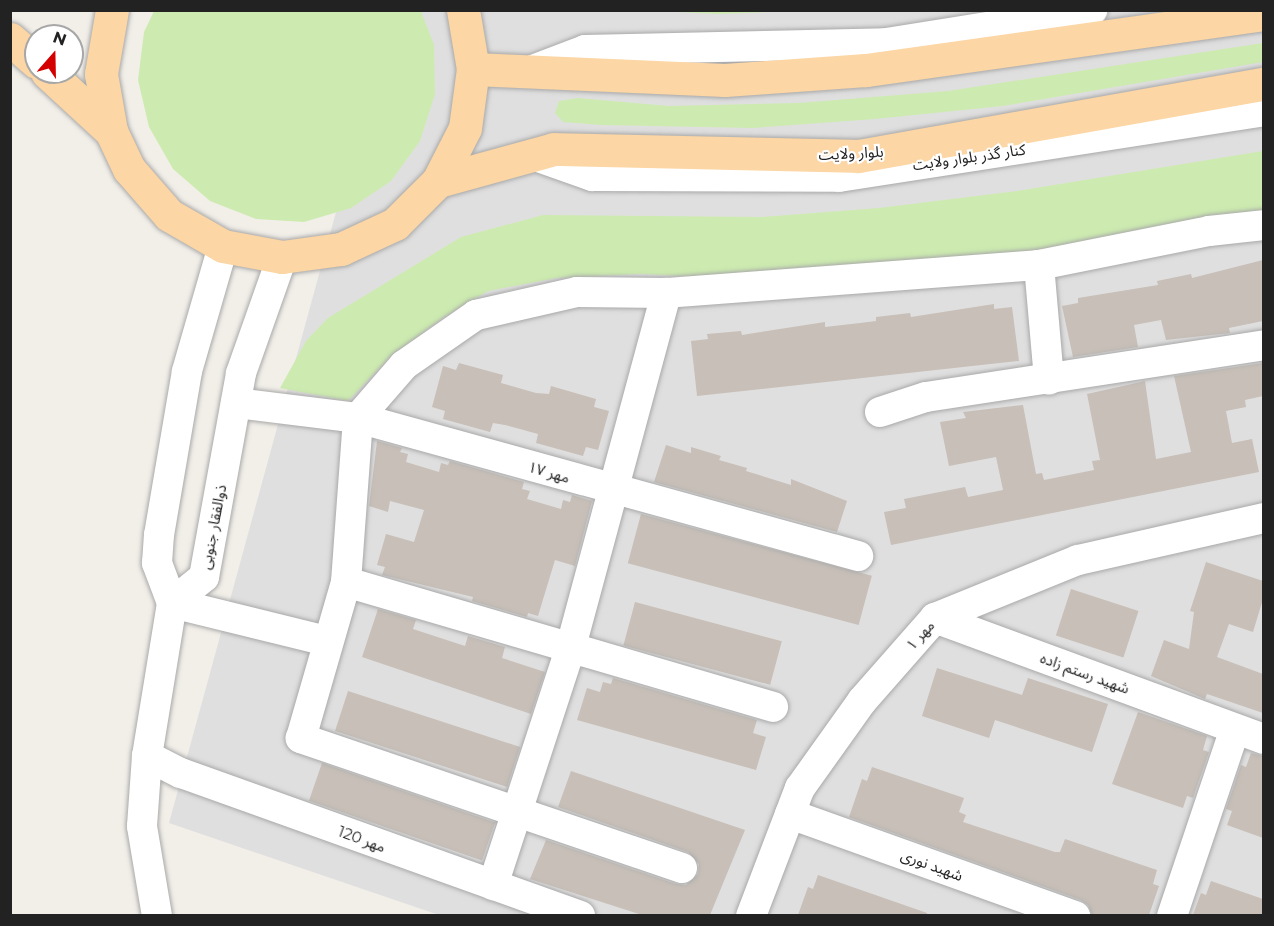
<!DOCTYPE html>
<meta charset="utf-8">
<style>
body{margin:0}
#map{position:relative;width:1274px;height:926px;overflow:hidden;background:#f2efe9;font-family:Montserrat,"Noto Sans Arabic",sans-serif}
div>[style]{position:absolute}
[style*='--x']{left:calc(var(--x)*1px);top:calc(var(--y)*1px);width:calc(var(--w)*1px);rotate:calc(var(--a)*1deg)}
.residential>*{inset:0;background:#e0dfdf}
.grass>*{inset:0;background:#cdebb0}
.building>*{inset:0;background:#c7bfb8;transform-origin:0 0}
.roads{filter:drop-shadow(0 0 2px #a9a9a9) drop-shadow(0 0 2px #a9a9a9)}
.minor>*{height:30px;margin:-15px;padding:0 15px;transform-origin:15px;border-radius:15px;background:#fff}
.major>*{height:33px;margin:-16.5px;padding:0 16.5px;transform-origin:16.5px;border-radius:16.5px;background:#fcd6a4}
span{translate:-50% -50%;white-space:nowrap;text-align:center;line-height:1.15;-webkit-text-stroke:4.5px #fff;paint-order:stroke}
.street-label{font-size:15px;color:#222}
.frame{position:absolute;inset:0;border:12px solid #222;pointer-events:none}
.north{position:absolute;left:24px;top:24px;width:60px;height:60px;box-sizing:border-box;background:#fff;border:2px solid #a7a7a7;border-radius:50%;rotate:20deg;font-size:16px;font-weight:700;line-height:24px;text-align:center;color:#222}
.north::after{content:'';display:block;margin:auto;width:21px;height:27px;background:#d40000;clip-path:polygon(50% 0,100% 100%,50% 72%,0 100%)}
</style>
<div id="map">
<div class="residential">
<div style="clip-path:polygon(391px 11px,1263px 11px,1263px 915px,439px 915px,169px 823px)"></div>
</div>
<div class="grass">
<div style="clip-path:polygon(154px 11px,421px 11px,434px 45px,435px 94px,420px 141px,391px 181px,351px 208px,304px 222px,256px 219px,210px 201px,173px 169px,149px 127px,138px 80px,144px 32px)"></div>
<div style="clip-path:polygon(656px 11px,793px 11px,719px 14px)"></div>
<div style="clip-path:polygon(1263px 43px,1263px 62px,1003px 106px,875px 119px,753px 128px,601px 125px,563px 122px,555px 113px,559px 101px,578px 98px,669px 106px,799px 103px,948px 91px)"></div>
<div style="clip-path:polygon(1263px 151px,1263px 214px,1005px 257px,739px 279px,640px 274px,557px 278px,488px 291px,444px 317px,391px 356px,348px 401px,280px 388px,306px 341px,328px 318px,461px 237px,543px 215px,761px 217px,879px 208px,1017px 191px)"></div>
</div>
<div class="building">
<div style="clip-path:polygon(1263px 260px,1263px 321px,1229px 328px,1230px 333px,1166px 340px,1161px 320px,1134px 325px,1138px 347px,1073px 357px,1062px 306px,1078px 303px,1078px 298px,1158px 285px,1157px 281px,1191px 274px,1192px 278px)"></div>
<div style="clip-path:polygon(994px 304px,994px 309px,1012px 307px,1019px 361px,697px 396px,691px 341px,708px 339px,707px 334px,741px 331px,742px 335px,825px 322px,825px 327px,860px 323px,876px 321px,876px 317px,910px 313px,911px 317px)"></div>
<div style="clip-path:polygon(459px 363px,503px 375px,501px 383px,536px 393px,549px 394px,551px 386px,596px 399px,594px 407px,609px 411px,598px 450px,586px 447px,583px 456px,536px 443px,538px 434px,505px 425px,493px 423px,490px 432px,443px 419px,445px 411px,432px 407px,443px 366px,456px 370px)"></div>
<div style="clip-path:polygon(1263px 363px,1263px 396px,1245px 400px,1246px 407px,1226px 411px,1232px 443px,1252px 439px,1259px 472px,891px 545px,884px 512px,906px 508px,904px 499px,965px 487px,968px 497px,1003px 490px,996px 457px,949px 466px,940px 422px,966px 418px,963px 412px,1023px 405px,1036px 474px,1042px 473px,1044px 480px,1094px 470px,1092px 461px,1100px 460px,1087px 394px,1145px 381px,1156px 459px,1191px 452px,1174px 376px)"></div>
<div style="clip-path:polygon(377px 441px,402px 448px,400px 452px,408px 454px,406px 462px,439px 472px,441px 463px,448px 465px,450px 461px,524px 482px,522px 489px,530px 491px,527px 499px,561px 509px,563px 500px,570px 502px,572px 495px,592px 501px,575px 566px,555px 560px,538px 616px,528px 613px,527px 617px,472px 601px,473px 597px,382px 575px,385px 567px,377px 565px,386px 534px,414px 542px,424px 510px,390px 501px,388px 512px,369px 506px)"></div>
<div style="clip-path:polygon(666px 445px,691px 453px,691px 447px,721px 456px,719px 460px,747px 468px,746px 471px,791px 485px,791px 479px,847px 501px,837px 532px,654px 482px)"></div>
<div style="left:641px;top:514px;width:239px;height:51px;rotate:15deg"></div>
<div style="clip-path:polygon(1206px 562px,1263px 581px,1263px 599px,1253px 632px,1229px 624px,1217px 657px,1263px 674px,1263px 713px,1207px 694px,1205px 699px,1151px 676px,1164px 640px,1189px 649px,1194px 612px,1190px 611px)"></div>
<div style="left:1071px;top:589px;width:71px;height:49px;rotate:18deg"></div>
<div style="left:635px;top:602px;width:152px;height:45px;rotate:15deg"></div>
<div style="clip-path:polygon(378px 609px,416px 620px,413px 629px,465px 646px,468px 636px,505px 647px,502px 658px,545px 672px,531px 714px,362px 657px)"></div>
<div style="clip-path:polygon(937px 668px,1022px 695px,1028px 678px,1108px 704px,1092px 752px,995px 720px,989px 738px,922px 716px)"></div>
<div style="clip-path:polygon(613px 678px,757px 720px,753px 733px,766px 737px,756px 770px,577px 720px,587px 688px,600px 692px,603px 682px,611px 684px)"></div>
<div style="left:348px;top:691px;width:181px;height:42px;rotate:18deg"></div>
<div style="clip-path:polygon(1138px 712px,1207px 736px,1203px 750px,1209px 752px,1193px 798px,1187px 796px,1183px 808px,1112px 784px)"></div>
<div style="clip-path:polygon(1251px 753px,1263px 756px,1263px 838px,1227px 825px,1232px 811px,1226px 809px,1241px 765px,1246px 767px)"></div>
<div style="left:322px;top:763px;width:183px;height:40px;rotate:19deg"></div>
<div style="clip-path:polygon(872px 767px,964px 798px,959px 812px,966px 815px,963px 822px,1055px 852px,1060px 852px,1065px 839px,1157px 870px,1153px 884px,1159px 886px,1149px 915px,1092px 915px,1088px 905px,1081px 900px,849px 817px,862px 779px,867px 781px)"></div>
<div style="clip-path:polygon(571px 771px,745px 830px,710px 915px,642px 915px,530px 879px,546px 840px,676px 884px,686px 885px,698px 874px,699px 864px,688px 852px,558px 807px)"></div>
<div style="clip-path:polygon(818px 875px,927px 913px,927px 915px,798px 915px,808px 887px,813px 889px)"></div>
<div style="clip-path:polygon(1211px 881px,1263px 899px,1263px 915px,1193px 915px,1201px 893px,1206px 895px)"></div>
</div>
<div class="roads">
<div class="minor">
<div style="--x:530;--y:71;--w:59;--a:-20.9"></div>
<div style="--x:585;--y:50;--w:302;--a:-1.3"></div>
<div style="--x:887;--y:43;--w:208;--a:-9.1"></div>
<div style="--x:533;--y:155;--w:63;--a:19.6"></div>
<div style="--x:592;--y:176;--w:247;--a:0.2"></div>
<div style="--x:839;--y:177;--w:430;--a:-8.8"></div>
<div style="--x:1039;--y:265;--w:115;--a:85"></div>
<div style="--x:236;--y:403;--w:123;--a:7"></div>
<div style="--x:358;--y:418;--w:519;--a:15.43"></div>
<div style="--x:880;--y:412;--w:48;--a:-18.1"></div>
<div style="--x:926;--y:397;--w:342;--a:-8.7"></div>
<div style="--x:346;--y:582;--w:445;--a:16.3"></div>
<div style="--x:172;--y:603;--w:41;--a:-39.1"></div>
<div style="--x:204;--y:577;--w:207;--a:-79.7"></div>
<div style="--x:241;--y:373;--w:123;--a:-70.5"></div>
<div style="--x:172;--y:603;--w:160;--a:13.8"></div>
<div style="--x:935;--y:618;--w:351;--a:20.2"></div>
<div style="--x:147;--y:756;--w:38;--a:27"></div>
<div style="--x:181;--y:773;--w:424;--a:19.7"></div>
<div style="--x:790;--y:814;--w:303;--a:19.7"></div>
<div style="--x:682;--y:868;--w:403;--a:-161.2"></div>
<div style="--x:301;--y:738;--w:162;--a:-73.9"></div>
<div style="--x:346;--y:582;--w:164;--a:-85.8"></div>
<div style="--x:358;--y:418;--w:70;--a:-49"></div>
<div style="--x:404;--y:365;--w:88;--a:-34.8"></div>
<div style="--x:476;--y:315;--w:104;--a:-12.8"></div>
<div style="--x:577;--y:292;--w:89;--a:0.6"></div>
<div style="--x:666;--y:293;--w:374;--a:-4.3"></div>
<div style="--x:1039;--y:265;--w:173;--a:-11.3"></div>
<div style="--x:1209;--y:231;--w:55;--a:-6.2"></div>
<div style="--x:493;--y:885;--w:247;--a:-71.9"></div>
<div style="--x:570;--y:650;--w:370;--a:-74.9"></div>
<div style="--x:157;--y:916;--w:91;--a:-99.5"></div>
<div style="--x:142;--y:826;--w:70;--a:-85.9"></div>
<div style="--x:147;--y:756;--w:155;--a:-80.7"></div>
<div style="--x:172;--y:603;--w:43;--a:-110.6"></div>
<div style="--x:157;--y:563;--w:28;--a:-86"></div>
<div style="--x:159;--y:535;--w:166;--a:-80.3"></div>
<div style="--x:187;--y:371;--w:130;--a:-73.9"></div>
<div style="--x:751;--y:916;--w:137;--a:-69.1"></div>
<div style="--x:800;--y:788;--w:107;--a:-54.5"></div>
<div style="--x:862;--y:701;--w:111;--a:-48.7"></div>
<div style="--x:935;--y:618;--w:154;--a:-22.1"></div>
<div style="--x:1078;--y:560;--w:191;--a:-12.7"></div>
<div style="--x:1172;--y:916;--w:197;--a:-71.4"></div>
</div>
<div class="major">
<div style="--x:112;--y:10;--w:65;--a:99.8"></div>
<div style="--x:101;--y:74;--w:58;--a:80"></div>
<div style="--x:111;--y:131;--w:42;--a:64.7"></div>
<div style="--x:129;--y:169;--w:61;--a:49"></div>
<div style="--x:169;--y:215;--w:62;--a:29.9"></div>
<div style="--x:223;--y:246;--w:60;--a:10.6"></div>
<div style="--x:282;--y:257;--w:60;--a:-7.7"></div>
<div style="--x:341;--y:249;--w:60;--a:-24.8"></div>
<div style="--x:395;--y:224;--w:61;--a:-45"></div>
<div style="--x:438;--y:181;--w:59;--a:-63"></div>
<div style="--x:465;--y:128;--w:60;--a:-82.3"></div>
<div style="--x:473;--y:69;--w:60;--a:-99.6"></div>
<div style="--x:10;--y:39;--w:35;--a:41"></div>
<div style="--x:473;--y:69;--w:252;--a:2.5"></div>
<div style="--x:725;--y:80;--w:141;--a:-4.1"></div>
<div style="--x:866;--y:70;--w:402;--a:-8"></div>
<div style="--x:47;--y:72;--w:87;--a:42.7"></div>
<div style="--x:438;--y:181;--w:120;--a:-15.4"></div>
<div style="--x:554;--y:149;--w:304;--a:1.3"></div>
<div style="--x:858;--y:156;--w:412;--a:-10.1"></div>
</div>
</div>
<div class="street-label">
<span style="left:851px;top:153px;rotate:-3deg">بلوار ولایت</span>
<span style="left:969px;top:157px;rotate:-8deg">کنار گذر بلوار ولایت</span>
<span style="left:549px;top:472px;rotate:16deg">مهر ۱۷</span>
<span style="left:213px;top:527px;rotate:-79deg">ذوالفقار جنوبی</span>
<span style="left:920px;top:635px;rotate:-48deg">مهر ۱</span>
<span style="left:1085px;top:673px;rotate:20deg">شهید رستم زاده</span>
<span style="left:362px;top:839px;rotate:20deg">مهر 120</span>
<span style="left:932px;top:865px;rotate:20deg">شهید نوری</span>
</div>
<div class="frame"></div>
<div class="north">N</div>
</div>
